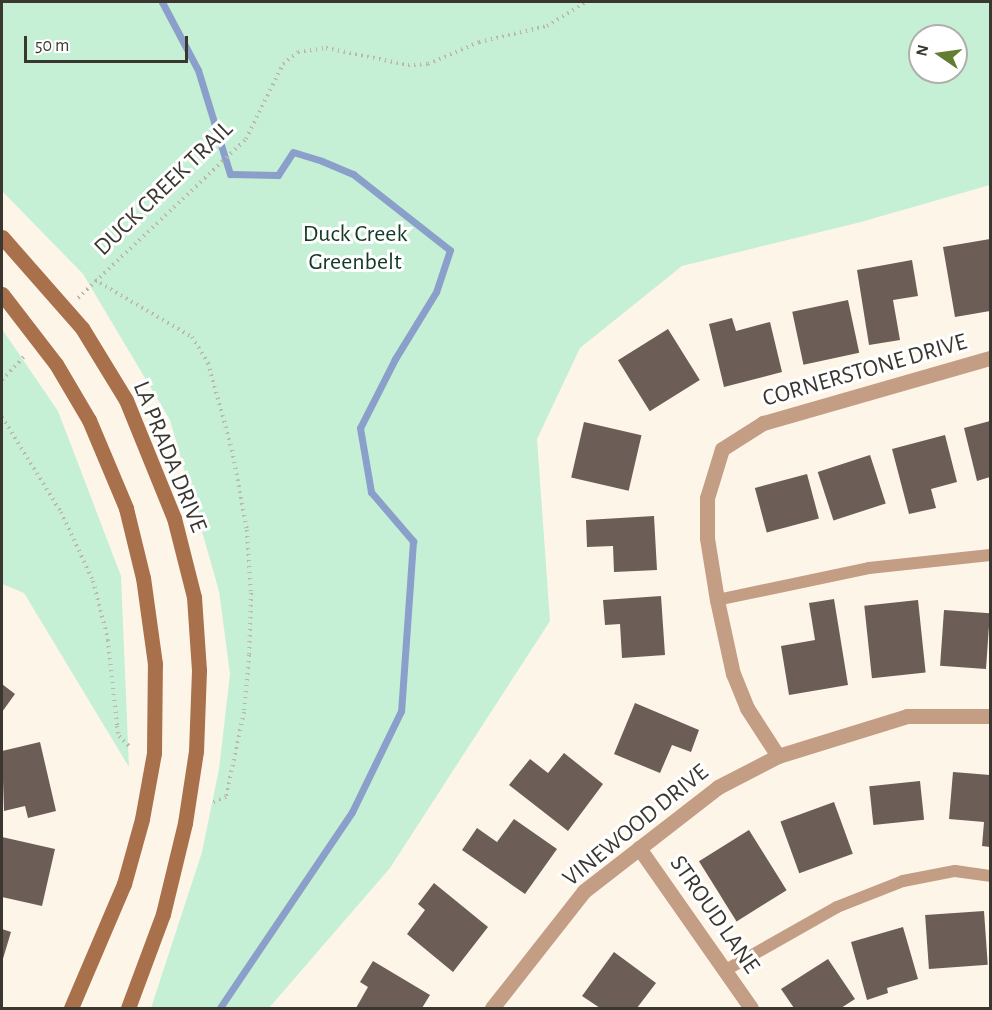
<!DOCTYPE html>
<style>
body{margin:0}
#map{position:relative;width:992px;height:1010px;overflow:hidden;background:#fef5e9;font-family:"Alegreya Sans",sans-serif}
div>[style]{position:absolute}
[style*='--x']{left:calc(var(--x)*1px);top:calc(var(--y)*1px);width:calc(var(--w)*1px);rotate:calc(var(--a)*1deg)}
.green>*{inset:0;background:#c6f0d5}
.stream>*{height:7px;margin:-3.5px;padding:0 3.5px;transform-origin:3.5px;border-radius:3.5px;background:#8a9fca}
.building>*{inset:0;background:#6d5d57;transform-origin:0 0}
.path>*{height:4px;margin-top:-2px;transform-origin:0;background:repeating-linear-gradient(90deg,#bdb6ac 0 1.5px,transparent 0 6px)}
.service>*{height:12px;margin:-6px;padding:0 6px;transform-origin:6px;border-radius:6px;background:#c39d84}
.minor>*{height:15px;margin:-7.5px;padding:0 7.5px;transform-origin:7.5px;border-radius:7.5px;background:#c39d84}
.secondary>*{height:15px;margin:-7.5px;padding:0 7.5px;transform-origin:7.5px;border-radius:7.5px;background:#a8714c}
.secondary-bridge>*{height:15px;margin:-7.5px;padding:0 7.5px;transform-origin:7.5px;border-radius:7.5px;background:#a8714c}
span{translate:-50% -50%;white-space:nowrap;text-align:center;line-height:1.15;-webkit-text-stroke:6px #fff;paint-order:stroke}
.street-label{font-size:24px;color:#3a3630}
.park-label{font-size:24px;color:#133a25}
.frame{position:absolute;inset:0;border:3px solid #3a3630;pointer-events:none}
.north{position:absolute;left:908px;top:24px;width:60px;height:60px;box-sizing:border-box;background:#fff;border:2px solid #b0afac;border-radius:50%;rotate:283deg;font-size:16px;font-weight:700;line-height:24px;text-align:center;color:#3a3630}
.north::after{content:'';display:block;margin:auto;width:21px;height:27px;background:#637e32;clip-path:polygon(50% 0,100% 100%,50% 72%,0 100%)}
.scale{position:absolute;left:24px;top:36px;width:164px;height:27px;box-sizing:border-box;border:3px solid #3a3630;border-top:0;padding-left:8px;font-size:18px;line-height:21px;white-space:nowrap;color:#3a3630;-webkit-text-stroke:4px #fff;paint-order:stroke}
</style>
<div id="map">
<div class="green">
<div style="clip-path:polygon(evenodd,2px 2px,990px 2px,990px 185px,861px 222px,682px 266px,580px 348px,537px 439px,550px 621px,390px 868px,269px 1008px,151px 1008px,202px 852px,219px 769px,230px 674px,219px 591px,170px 420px,83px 274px,2px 191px,2px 2px,920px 36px,956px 36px,956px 72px,920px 72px,920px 36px)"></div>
<div style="clip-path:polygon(2px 329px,58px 411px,121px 576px,129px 767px,24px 593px,2px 584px)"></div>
</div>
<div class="stream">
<div style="--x:162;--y:2;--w:77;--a:62.1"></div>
<div style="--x:198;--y:70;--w:109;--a:72.9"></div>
<div style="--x:230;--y:174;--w:48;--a:1.2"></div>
<div style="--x:278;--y:175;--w:27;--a:-57"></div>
<div style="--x:293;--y:152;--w:30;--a:17"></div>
<div style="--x:322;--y:161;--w:34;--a:23"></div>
<div style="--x:353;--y:174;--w:123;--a:38.1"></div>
<div style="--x:450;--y:250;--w:44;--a:108.4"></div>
<div style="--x:436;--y:292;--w:79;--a:121.5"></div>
<div style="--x:395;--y:359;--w:77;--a:116.9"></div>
<div style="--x:360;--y:428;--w:65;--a:80.2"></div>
<div style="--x:371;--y:492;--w:65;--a:49.4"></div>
<div style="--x:413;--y:541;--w:170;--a:94"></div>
<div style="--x:401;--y:711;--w:112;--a:115.9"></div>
<div style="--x:352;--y:812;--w:236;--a:124"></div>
</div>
<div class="building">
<div style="clip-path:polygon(990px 239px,990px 311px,955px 317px,943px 247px)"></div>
<div style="clip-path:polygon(912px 260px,918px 296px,893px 300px,900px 340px,869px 345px,857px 270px)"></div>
<div style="left:848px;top:300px;width:54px;height:57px;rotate:78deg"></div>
<div style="clip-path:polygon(732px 318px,736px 331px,770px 322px,782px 372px,724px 387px,709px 324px)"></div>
<div style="left:668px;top:329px;width:60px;height:59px;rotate:58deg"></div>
<div style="clip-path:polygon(990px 421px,990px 477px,977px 481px,964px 428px)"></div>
<div style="left:584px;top:422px;width:59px;height:57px;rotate:13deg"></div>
<div style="clip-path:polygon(945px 435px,957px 482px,931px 489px,936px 508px,909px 514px,892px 449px)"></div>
<div style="left:870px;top:455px;width:51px;height:55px;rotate:72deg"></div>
<div style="left:807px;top:474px;width:46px;height:54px;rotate:75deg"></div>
<div style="clip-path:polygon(654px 516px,657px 570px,614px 572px,613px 546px,587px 547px,586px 520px)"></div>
<div style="clip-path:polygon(661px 596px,665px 655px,622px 658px,620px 624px,605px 625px,603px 600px)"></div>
<div style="clip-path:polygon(834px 599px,848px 685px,789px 695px,781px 646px,815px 640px,809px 603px)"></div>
<div style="left:918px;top:600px;width:73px;height:54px;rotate:84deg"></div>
<div style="left:944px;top:610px;width:46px;height:56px;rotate:4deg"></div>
<div style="clip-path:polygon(2px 684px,15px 694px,2px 712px)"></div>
<div style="clip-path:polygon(635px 703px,699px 730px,691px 752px,672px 745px,660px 773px,614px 754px)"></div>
<div style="clip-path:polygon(40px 742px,56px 811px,28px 818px,25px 806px,4px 811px,2px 751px)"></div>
<div style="clip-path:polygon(564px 753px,603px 784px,568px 831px,509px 785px,530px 759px,548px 773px)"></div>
<div style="clip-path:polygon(953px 772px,990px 775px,990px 847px,982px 846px,984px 822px,949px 819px)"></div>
<div style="left:920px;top:781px;width:39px;height:51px;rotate:84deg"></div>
<div style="left:834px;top:802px;width:55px;height:57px;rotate:70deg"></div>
<div style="clip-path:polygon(514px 819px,557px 849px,525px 894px,462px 850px,477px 828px,497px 842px)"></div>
<div style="left:749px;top:830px;width:71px;height:59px;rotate:58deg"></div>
<div style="clip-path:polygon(2px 837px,55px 849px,42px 906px,2px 897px)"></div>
<div style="clip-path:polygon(434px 883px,488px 927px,453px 972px,407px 934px,425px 910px,418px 904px)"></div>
<div style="left:984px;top:911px;width:54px;height:59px;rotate:86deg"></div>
<div style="clip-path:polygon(903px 927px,918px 979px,887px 988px,888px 993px,867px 1000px,851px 942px)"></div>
<div style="clip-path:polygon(2px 929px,11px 932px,2px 962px)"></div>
<div style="clip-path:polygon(614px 952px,656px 983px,637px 1008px,600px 1008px,582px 996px)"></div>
<div style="clip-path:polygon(828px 959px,855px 999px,841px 1008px,794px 1008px,781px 989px)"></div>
<div style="clip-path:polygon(373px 961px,430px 995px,422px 1008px,356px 1008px,368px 987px,360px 982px)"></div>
</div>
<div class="path">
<div style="--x:95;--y:280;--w:113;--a:30.4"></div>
<div style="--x:192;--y:337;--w:31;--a:58"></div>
<div style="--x:208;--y:363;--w:90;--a:74.6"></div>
<div style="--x:232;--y:450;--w:81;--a:79.4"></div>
<div style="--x:247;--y:530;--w:63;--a:86.4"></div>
<div style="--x:251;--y:593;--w:62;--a:91.8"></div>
<div style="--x:249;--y:655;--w:57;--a:95"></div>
<div style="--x:244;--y:712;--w:87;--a:102"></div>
<div style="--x:226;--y:797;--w:16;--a:158"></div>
<div style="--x:78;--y:298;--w:231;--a:-43.4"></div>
<div style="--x:246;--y:139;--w:84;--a:-63.7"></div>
<div style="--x:283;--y:64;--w:19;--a:-39"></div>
<div style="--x:298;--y:52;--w:28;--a:-8"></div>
<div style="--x:326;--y:48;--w:84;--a:11.7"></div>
<div style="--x:408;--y:65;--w:20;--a:-3"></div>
<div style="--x:428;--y:64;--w:56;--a:-23.3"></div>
<div style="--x:479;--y:42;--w:70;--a:-13.2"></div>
<div style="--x:547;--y:26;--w:46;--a:-31.6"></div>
<div style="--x:2;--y:380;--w:35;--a:-47"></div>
<div style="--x:2;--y:417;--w:112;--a:58.2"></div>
<div style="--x:61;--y:512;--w:76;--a:65.1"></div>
<div style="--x:93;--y:581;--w:61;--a:75.7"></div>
<div style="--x:108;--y:640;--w:86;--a:84"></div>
<div style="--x:117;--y:726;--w:10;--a:79"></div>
<div style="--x:119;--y:736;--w:14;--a:45"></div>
</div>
<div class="service">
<div style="--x:717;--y:600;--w:155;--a:-11.9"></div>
<div style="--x:869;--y:568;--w:122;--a:-6.1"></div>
<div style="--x:724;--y:971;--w:130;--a:-29.5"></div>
<div style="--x:837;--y:907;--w:71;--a:-21.5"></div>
<div style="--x:903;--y:881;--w:53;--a:-10.9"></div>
<div style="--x:955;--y:871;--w:35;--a:8"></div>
</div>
<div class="minor">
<div style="--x:778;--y:756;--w:57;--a:-122.9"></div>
<div style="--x:747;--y:708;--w:37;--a:-112"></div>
<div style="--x:733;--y:674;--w:76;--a:-102.2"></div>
<div style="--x:717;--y:600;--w:63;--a:-99.2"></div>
<div style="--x:707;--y:538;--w:40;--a:-90"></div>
<div style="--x:707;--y:498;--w:51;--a:-73"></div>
<div style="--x:722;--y:449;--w:49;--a:-32.4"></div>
<div style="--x:763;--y:423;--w:236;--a:-16"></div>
<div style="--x:639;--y:848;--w:195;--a:55"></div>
<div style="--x:492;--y:1008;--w:149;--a:-51.8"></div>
<div style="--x:584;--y:891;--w:170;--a:-37.8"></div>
<div style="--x:718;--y:787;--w:68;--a:-27.3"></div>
<div style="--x:778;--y:756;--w:135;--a:-17.2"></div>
<div style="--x:907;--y:716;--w:83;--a:0"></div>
</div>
<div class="secondary">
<div style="--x:126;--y:400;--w:127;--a:67.9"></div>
<div style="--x:174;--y:518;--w:81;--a:75.8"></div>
<div style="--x:194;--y:597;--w:73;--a:86.1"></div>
<div style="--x:199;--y:670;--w:81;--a:92.1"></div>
<div style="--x:196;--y:751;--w:73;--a:98.7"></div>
<div style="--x:185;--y:823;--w:94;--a:103.6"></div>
<div style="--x:163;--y:914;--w:100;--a:110.4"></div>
<div style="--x:71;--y:1008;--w:135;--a:-66.9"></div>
<div style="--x:124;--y:884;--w:67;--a:-74.5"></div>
<div style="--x:142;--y:819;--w:67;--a:-79.7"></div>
<div style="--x:154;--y:753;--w:89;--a:-89.4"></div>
<div style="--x:155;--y:664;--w:87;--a:-97.9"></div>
<div style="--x:143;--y:578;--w:72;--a:-103.7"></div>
<div style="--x:126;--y:508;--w:95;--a:-112.8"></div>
</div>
<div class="secondary-bridge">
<div style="--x:2;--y:237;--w:121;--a:48.7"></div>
<div style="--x:82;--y:328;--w:84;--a:58.6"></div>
<div style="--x:2;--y:294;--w:88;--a:52.4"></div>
<div style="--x:56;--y:364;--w:65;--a:59.5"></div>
</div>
<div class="street-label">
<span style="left:164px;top:189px;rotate:-44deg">DUCK CREEK TRAIL</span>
<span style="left:865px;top:371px;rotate:-16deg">CORNERSTONE DRIVE</span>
<span style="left:169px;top:457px;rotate:68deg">LA PRADA DRIVE</span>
<span style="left:636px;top:826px;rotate:-39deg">VINEWOOD DRIVE</span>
<span style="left:714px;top:915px;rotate:55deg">STROUD LANE</span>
</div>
<div class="park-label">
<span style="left:355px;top:249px">Duck Creek<br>Greenbelt</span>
</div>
<div class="frame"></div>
<div class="north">N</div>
<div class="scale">50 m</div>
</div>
